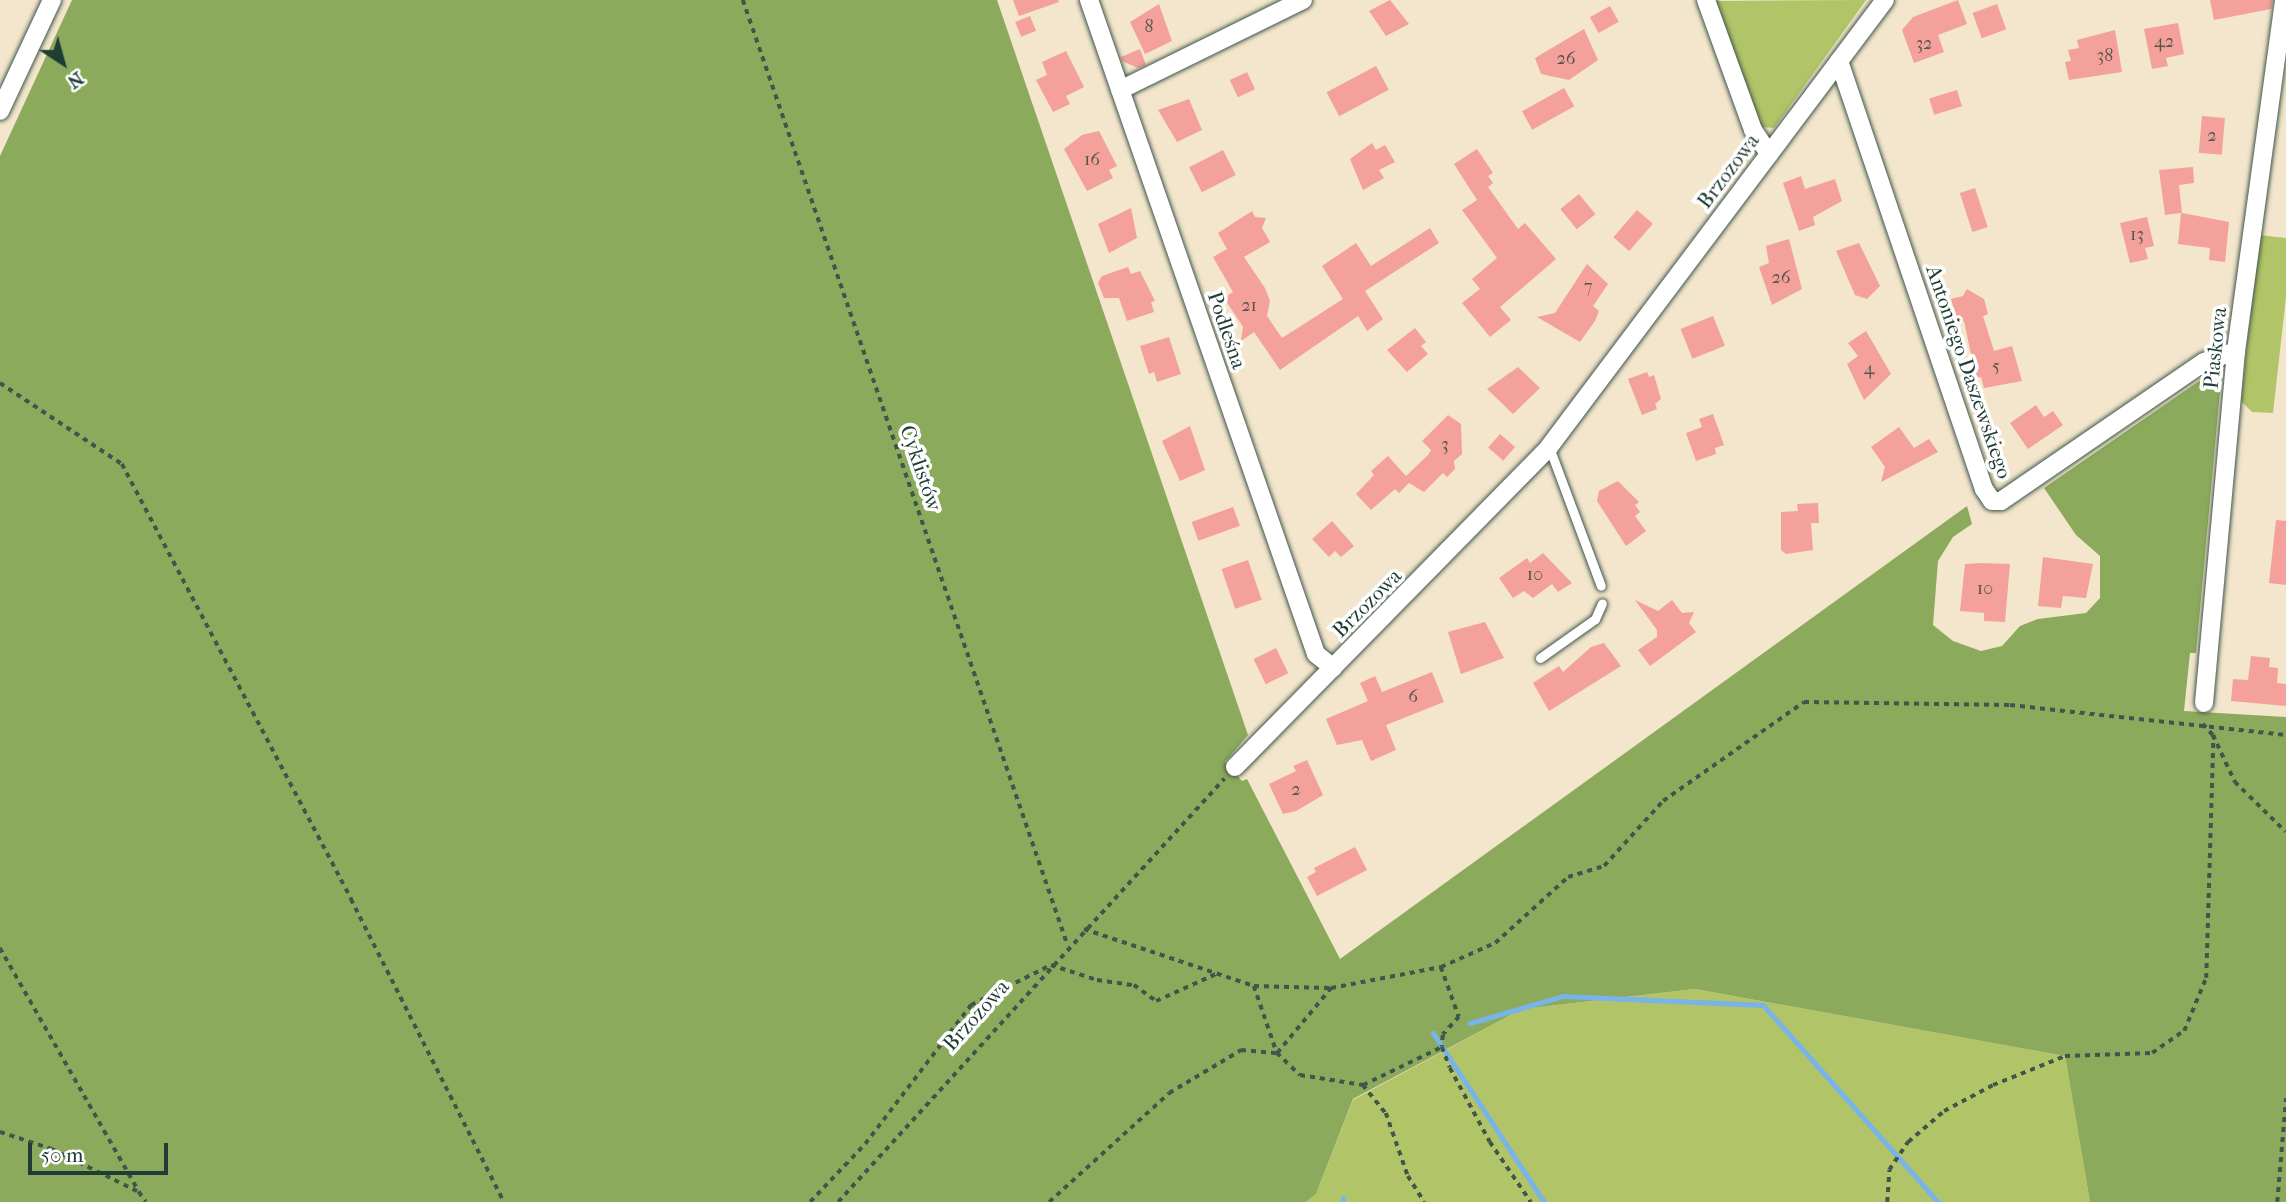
<!DOCTYPE html>
<meta charset="utf-8">
<style>
body{margin:0}
#map{position:relative;width:2286px;height:1202px;overflow:hidden;background:#f3e6cc;font-family:"IM FELL French Canon",serif}
div>[style]{position:absolute}
[style*='--x']{left:calc(var(--x)*1px);top:calc(var(--y)*1px);width:calc(var(--w)*1px);rotate:calc(var(--a)*1deg)}
.green>*{inset:0;background:#b1c467}
.forest>*{inset:0;background:#8caa5c}
.stream>*{height:5px;margin:-2.5px;padding:0 2.5px;transform-origin:2.5px;border-radius:2.5px;background:#78b3e9}
.building>*{inset:0;background:#f3a19a;transform-origin:0 0}
.path>*{height:3.5px;margin-top:-1.75px;transform-origin:0;background:repeating-linear-gradient(90deg,#3f564b 0 5px,transparent 0 10px)}
.roads{filter:drop-shadow(0 0 2px #3f564b) drop-shadow(0 0 2px #3f564b)}
.lane>*{height:9px;margin:-4.5px;padding:0 4.5px;transform-origin:4.5px;border-radius:4.5px;background:#fff}
.street>*{height:18px;margin:-9px;padding:0 9px;transform-origin:9px;border-radius:9px;background:#fff}
span{translate:-50% -50%;white-space:nowrap;text-align:center;line-height:1.15;-webkit-text-stroke:7px #fff;paint-order:stroke}
.number-label{font-size:18px;color:#54564e}
.number-label span{-webkit-text-stroke-width:0}
.street-label{font-size:21px;color:#1f3d34}
.north{position:absolute;left:28px;top:28px;width:70px;height:70px;-webkit-text-stroke:5px #fff;paint-order:stroke;rotate:144deg;font-size:19px;font-weight:700;line-height:28px;text-align:center;color:#1f3d34}
.north::after{content:'';display:block;margin:auto;width:24px;height:32px;background:#1f3d34;clip-path:polygon(50% 0,100% 100%,50% 72%,0 100%)}
.scale{position:absolute;left:28px;top:1143px;width:140px;height:32px;box-sizing:border-box;border:4px solid #1f3d34;border-top:0;padding-left:9px;font-size:21px;line-height:24px;white-space:nowrap;color:#1f3d34;-webkit-text-stroke:5px #fff;paint-order:stroke}
</style>
<div id="map">
<div class="green">
<div style="clip-path:polygon(1866px 0,1774px 128px,1762px 127px,1715px 1px)"></div>
<div style="clip-path:polygon(2259px 235px,2286px 238px,2286px 297px,2273px 413px,2252px 412px,2241px 401px)"></div>
<div style="clip-path:polygon(1695px 989px,2065px 1056px,2090px 1202px,1306px 1202px,1316px 1194px,1353px 1100px,1522px 1009px)"></div>
</div>
<div class="forest">
<div style="clip-path:polygon(72px 0,997px 0,1248px 735px,1225px 762px,1242px 781px,1247px 779px,1340px 959px,1967px 506px,1972px 524px,1953px 537px,1938px 561px,1933px 625px,1953px 641px,1981px 651px,2002px 646px,2020px 626px,2038px 619px,2086px 613px,2100px 598px,2100px 556px,2076px 535px,2044px 488px,2202px 379px,2220px 391px,2196px 653px,2190px 653px,2184px 711px,2286px 717px,2286px 1202px,2090px 1202px,2065px 1056px,1695px 989px,1522px 1009px,1353px 1099px,1316px 1194px,1306px 1202px,0 1202px,0 156px)"></div>
</div>
<div class="stream">
<div style="--x:1470;--y:1023;--w:97;--a:-16.2"></div>
<div style="--x:1563;--y:996;--w:200;--a:2.6"></div>
<div style="--x:1763;--y:1005;--w:264;--a:48.4"></div>
<div style="--x:1433;--y:1033;--w:202;--a:56.7"></div>
<div style="--x:1343;--y:1202;--w:4;--a:-90"></div>
</div>
<div class="building">
<div style="clip-path:polygon(1013px 0,1058px 0,1059px 2px,1019px 16px)"></div>
<div style="clip-path:polygon(1390px 0,1409px 24px,1386px 36px,1369px 11px)"></div>
<div style="clip-path:polygon(1958px 0,1967px 24px,1938px 35px,1944px 52px,1914px 63px,1902px 30px,1913px 17px)"></div>
<div style="clip-path:polygon(2210px 0,2273px 0,2271px 9px,2214px 20px)"></div>
<div style="clip-path:polygon(1159px 4px,1172px 41px,1145px 54px,1130px 22px)"></div>
<div style="left:1997px;top:4px;width:27px;height:26px;rotate:70deg"></div>
<div style="left:1610px;top:6px;width:18px;height:23px;rotate:61deg"></div>
<div style="left:1030px;top:16px;width:16px;height:16px;rotate:68deg"></div>
<div style="clip-path:polygon(2178px 23px,2184px 54px,2166px 58px,2168px 66px,2152px 69px,2144px 29px)"></div>
<div style="clip-path:polygon(1584px 29px,1598px 60px,1569px 80px,1541px 74px,1535px 58px)"></div>
<div style="clip-path:polygon(2115px 30px,2122px 72px,2069px 80px,2065px 62px,2071px 61px,2068px 50px,2079px 48px,2077px 40px)"></div>
<div style="clip-path:polygon(1140px 49px,1146px 65px,1138px 68px,1122px 61px,1121px 57px)"></div>
<div style="clip-path:polygon(1066px 51px,1084px 87px,1066px 96px,1070px 104px,1053px 112px,1036px 80px,1047px 75px,1042px 62px)"></div>
<div style="left:1376px;top:66px;width:27px;height:56px;rotate:62deg"></div>
<div style="left:1247px;top:72px;width:19px;height:19px;rotate:65deg"></div>
<div style="left:1564px;top:88px;width:21px;height:48px;rotate:61deg"></div>
<div style="left:1957px;top:90px;width:17px;height:29px;rotate:73deg"></div>
<div style="clip-path:polygon(1189px 99px,1202px 130px,1177px 142px,1158px 110px)"></div>
<div style="left:2202px;top:116px;width:23px;height:37px;rotate:5deg"></div>
<div style="clip-path:polygon(1099px 131px,1117px 166px,1109px 170px,1113px 178px,1087px 191px,1064px 149px,1082px 135px)"></div>
<div style="clip-path:polygon(1372px 143px,1376px 150px,1385px 145px,1395px 162px,1379px 170px,1384px 178px,1363px 190px,1350px 159px)"></div>
<div style="clip-path:polygon(1477px 149px,1493px 173px,1488px 176px,1493px 183px,1488px 187px,1518px 229px,1525px 223px,1556px 259px,1500px 307px,1511px 320px,1490px 337px,1462px 303px,1480px 289px,1472px 279px,1497px 258px,1462px 210px,1477px 200px,1454px 164px)"></div>
<div style="left:1223px;top:150px;width:28px;height:38px;rotate:63deg"></div>
<div style="clip-path:polygon(2193px 167px,2194px 183px,2179px 185px,2182px 213px,2229px 222px,2225px 262px,2209px 260px,2210px 248px,2178px 244px,2181px 213px,2165px 215px,2159px 170px)"></div>
<div style="clip-path:polygon(1801px 176px,1805px 189px,1835px 179px,1842px 201px,1813px 217px,1815px 225px,1799px 231px,1783px 183px)"></div>
<div style="left:1975px;top:188px;width:41px;height:16px;rotate:72deg"></div>
<div style="left:1579px;top:194px;width:26px;height:24px;rotate:51deg"></div>
<div style="clip-path:polygon(1131px 208px,1137px 238px,1109px 253px,1098px 224px)"></div>
<div style="left:1637px;top:210px;width:21px;height:36px;rotate:41deg"></div>
<div style="clip-path:polygon(1252px 211px,1255px 217px,1266px 218px,1262px 228px,1270px 242px,1244px 257px,1265px 288px,1270px 301px,1267px 316px,1282px 338px,1343px 299px,1322px 266px,1356px 243px,1371px 266px,1430px 228px,1439px 243px,1365px 291px,1383px 319px,1367px 331px,1358px 316px,1280px 370px,1254px 332px,1241px 341px,1243px 327px,1224px 298px,1233px 292px,1213px 257px,1227px 249px,1218px 233px)"></div>
<div style="clip-path:polygon(2147px 217px,2154px 246px,2145px 248px,2148px 259px,2130px 263px,2120px 223px)"></div>
<div style="clip-path:polygon(1789px 239px,1802px 289px,1772px 305px,1759px 267px,1769px 263px,1766px 246px)"></div>
<div style="clip-path:polygon(1859px 243px,1880px 286px,1867px 299px,1855px 295px,1836px 251px)"></div>
<div style="clip-path:polygon(1587px 264px,1608px 284px,1593px 306px,1599px 311px,1595px 321px,1580px 342px,1537px 317px,1555px 313px)"></div>
<div style="clip-path:polygon(1128px 267px,1131px 274px,1140px 271px,1155px 301px,1151px 302px,1154px 312px,1127px 321px,1119px 298px,1104px 298px,1098px 283px,1102px 276px)"></div>
<div style="clip-path:polygon(1967px 289px,1984px 299px,1988px 314px,1983px 316px,1994px 351px,2012px 346px,2022px 381px,1984px 388px,1981px 377px,1976px 378px,1964px 321px,1958px 323px,1951px 299px,1963px 296px)"></div>
<div style="left:1713px;top:316px;width:32px;height:35px;rotate:68deg"></div>
<div style="clip-path:polygon(1415px 328px,1426px 342px,1421px 346px,1428px 354px,1407px 372px,1387px 350px)"></div>
<div style="clip-path:polygon(1866px 331px,1891px 374px,1864px 400px,1847px 364px,1858px 356px,1848px 343px)"></div>
<div style="clip-path:polygon(1169px 337px,1181px 374px,1157px 382px,1154px 372px,1149px 374px,1140px 346px)"></div>
<div style="clip-path:polygon(1518px 367px,1540px 388px,1513px 414px,1487px 389px)"></div>
<div style="clip-path:polygon(1647px 372px,1649px 377px,1654px 375px,1661px 399px,1655px 404px,1657px 409px,1642px 415px,1628px 379px)"></div>
<div style="clip-path:polygon(2036px 405px,2044px 417px,2053px 411px,2063px 425px,2028px 449px,2010px 423px)"></div>
<div style="clip-path:polygon(1713px 414px,1724px 445px,1715px 448px,1716px 454px,1696px 461px,1686px 433px,1702px 427px,1699px 419px)"></div>
<div style="clip-path:polygon(1448px 415px,1461px 424px,1462px 454px,1454px 461px,1455px 469px,1447px 477px,1443px 473px,1424px 492px,1409px 483px,1399px 493px,1395px 489px,1371px 510px,1356px 494px,1374px 475px,1371px 471px,1388px 456px,1406px 476px,1428px 455px,1431px 450px,1422px 441px)"></div>
<div style="clip-path:polygon(1190px 426px,1205px 470px,1180px 481px,1162px 441px)"></div>
<div style="clip-path:polygon(1899px 427px,1914px 448px,1929px 439px,1938px 452px,1881px 482px,1885px 467px,1871px 447px)"></div>
<div style="left:1500px;top:434px;width:20px;height:18px;rotate:41deg"></div>
<div style="clip-path:polygon(1618px 481px,1639px 502px,1635px 505px,1640px 512px,1635px 516px,1646px 531px,1626px 546px,1597px 501px,1599px 491px)"></div>
<div style="clip-path:polygon(1818px 503px,1819px 523px,1811px 523px,1813px 550px,1786px 554px,1781px 550px,1781px 512px,1798px 511px,1797px 504px)"></div>
<div style="left:1233px;top:507px;width:20px;height:44px;rotate:70deg"></div>
<div style="clip-path:polygon(2276px 520px,2286px 521px,2286px 585px,2269px 583px)"></div>
<div style="clip-path:polygon(1332px 521px,1354px 546px,1341px 557px,1335px 551px,1329px 557px,1312px 539px)"></div>
<div style="clip-path:polygon(1543px 553px,1572px 583px,1558px 592px,1552px 584px,1533px 598px,1524px 591px,1513px 598px,1499px 578px,1527px 558px,1530px 563px)"></div>
<div style="clip-path:polygon(2043px 557px,2093px 564px,2086px 598px,2063px 596px,2061px 608px,2038px 606px)"></div>
<div style="left:1248px;top:560px;width:42px;height:28px;rotate:71deg"></div>
<div style="clip-path:polygon(1981px 563px,2010px 564px,2005px 622px,1984px 621px,1984px 613px,1960px 611px,1965px 564px)"></div>
<div style="clip-path:polygon(1635px 600px,1658px 611px,1672px 600px,1682px 613px,1694px 612px,1689px 623px,1696px 632px,1650px 666px,1638px 650px,1657px 637px,1657px 630px)"></div>
<div style="clip-path:polygon(1485px 622px,1504px 658px,1461px 674px,1448px 632px)"></div>
<div style="clip-path:polygon(1604px 643px,1621px 666px,1549px 711px,1533px 683px,1559px 666px,1563px 672px,1591px 647px)"></div>
<div style="left:1276px;top:648px;width:28px;height:25px;rotate:64deg"></div>
<div style="clip-path:polygon(2251px 656px,2270px 658px,2269px 667px,2278px 668px,2277px 683px,2286px 684px,2286px 706px,2231px 701px,2233px 679px,2248px 680px)"></div>
<div style="clip-path:polygon(1432px 672px,1444px 702px,1386px 725px,1396px 750px,1371px 761px,1362px 740px,1337px 745px,1326px 719px,1368px 701px,1360px 683px,1375px 676px,1382px 692px)"></div>
<div style="clip-path:polygon(1307px 760px,1323px 795px,1296px 811px,1283px 814px,1269px 784px,1296px 771px,1293px 766px)"></div>
<div style="clip-path:polygon(1355px 847px,1367px 870px,1317px 896px,1307px 877px,1316px 872px,1314px 868px)"></div>
</div>
<div class="path">
<div style="--x:743;--y:0;--w:1000;--a:71.04"></div>
<div style="--x:0;--y:383;--w:146;--a:33.6"></div>
<div style="--x:122;--y:464;--w:492;--a:62.2"></div>
<div style="--x:351;--y:899;--w:339;--a:63.2"></div>
<div style="--x:2203;--y:724;--w:15;--a:48"></div>
<div style="--x:2213;--y:735;--w:52;--a:64.9"></div>
<div style="--x:2235;--y:782;--w:71;--a:44.4"></div>
<div style="--x:1084;--y:929;--w:179;--a:18.5"></div>
<div style="--x:1254;--y:986;--w:77;--a:1.5"></div>
<div style="--x:0;--y:948;--w:281;--a:60.3"></div>
<div style="--x:1441;--y:967;--w:53;--a:70.2"></div>
<div style="--x:1459;--y:1017;--w:24;--a:132"></div>
<div style="--x:1443;--y:1035;--w:12;--a:95"></div>
<div style="--x:1442;--y:1047;--w:22;--a:69"></div>
<div style="--x:1450;--y:1068;--w:84;--a:61.6"></div>
<div style="--x:1490;--y:1142;--w:73;--a:55.7"></div>
<div style="--x:1254;--y:986;--w:71;--a:71.1"></div>
<div style="--x:1277;--y:1053;--w:32;--a:44"></div>
<div style="--x:1300;--y:1075;--w:64;--a:9"></div>
<div style="--x:1363;--y:1085;--w:88;--a:-25.7"></div>
<div style="--x:1363;--y:1085;--w:36;--a:51"></div>
<div style="--x:1386;--y:1113;--w:67;--a:70.8"></div>
<div style="--x:1408;--y:1176;--w:31;--a:58"></div>
<div style="--x:0;--y:1132;--w:55;--a:18.1"></div>
<div style="--x:52;--y:1149;--w:97;--a:26.3"></div>
<div style="--x:139;--y:1192;--w:12;--a:55"></div>
<div style="--x:810;--y:1202;--w:80;--a:-46.5"></div>
<div style="--x:865;--y:1144;--w:175;--a:-52.7"></div>
<div style="--x:971;--y:1005;--w:89;--a:-26.6"></div>
<div style="--x:1051;--y:965;--w:48;--a:18.1"></div>
<div style="--x:1097;--y:980;--w:37;--a:8"></div>
<div style="--x:1134;--y:985;--w:27;--a:36"></div>
<div style="--x:1156;--y:1001;--w:66;--a:-24.2"></div>
<div style="--x:838;--y:1202;--w:573;--a:-47.62"></div>
<div style="--x:1049;--y:1202;--w:162;--a:-42.2"></div>
<div style="--x:1169;--y:1093;--w:84;--a:-30.8"></div>
<div style="--x:1241;--y:1050;--w:36;--a:5"></div>
<div style="--x:1277;--y:1053;--w:85;--a:-50.3"></div>
<div style="--x:1331;--y:988;--w:112;--a:-10.8"></div>
<div style="--x:1441;--y:967;--w:59;--a:-24"></div>
<div style="--x:1495;--y:943;--w:98;--a:-42.1"></div>
<div style="--x:1568;--y:877;--w:38;--a:-17"></div>
<div style="--x:1604;--y:866;--w:88;--a:-47.8"></div>
<div style="--x:1663;--y:801;--w:172;--a:-35.1"></div>
<div style="--x:1804;--y:702;--w:206;--a:0.8"></div>
<div style="--x:2010;--y:705;--w:278;--a:6.2"></div>
<div style="--x:1887;--y:1202;--w:32;--a:-86"></div>
<div style="--x:1889;--y:1170;--w:34;--a:-56"></div>
<div style="--x:1908;--y:1142;--w:48;--a:-40.7"></div>
<div style="--x:1944;--y:1111;--w:55;--a:-28"></div>
<div style="--x:1993;--y:1085;--w:78;--a:-21.9"></div>
<div style="--x:2065;--y:1056;--w:87;--a:-2"></div>
<div style="--x:2152;--y:1053;--w:39;--a:-35"></div>
<div style="--x:2184;--y:1031;--w:57;--a:-67.5"></div>
<div style="--x:2206;--y:978;--w:243;--a:-88.3"></div>
<div style="--x:2277;--y:1202;--w:104;--a:-85.1"></div>
</div>
<div class="roads">
<div class="lane">
<div style="--x:1549;--y:447;--w:148;--a:69.5"></div>
<div style="--x:1540;--y:658;--w:67;--a:-35.3"></div>
<div style="--x:1595;--y:619;--w:17;--a:-66"></div>
</div>
<div class="street">
<div style="--x:1089;--y:0;--w:692;--a:70.86"></div>
<div style="--x:1316;--y:654;--w:22;--a:39"></div>
<div style="--x:1706;--y:0;--w:138;--a:70.1"></div>
<div style="--x:1753;--y:130;--w:29;--a:56"></div>
<div style="--x:1839;--y:61;--w:452;--a:71.3"></div>
<div style="--x:1984;--y:489;--w:14;--a:56"></div>
<div style="--x:1992;--y:501;--w:9;--a:0"></div>
<div style="--x:2001;--y:501;--w:246;--a:-34.4"></div>
<div style="--x:2204;--y:362;--w:34;--a:-19"></div>
<div style="--x:1120;--y:90;--w:204;--a:-26.2"></div>
<div style="--x:0;--y:111;--w:123;--a:-64.9"></div>
<div style="--x:2204;--y:703;--w:353;--a:-84.8"></div>
<div style="--x:2236;--y:351;--w:354;--a:-82.2"></div>
<div style="--x:1235;--y:767;--w:448;--a:-45.5"></div>
<div style="--x:1549;--y:447;--w:559;--a:-53.07"></div>
</div>
</div>
<div class="number-label">
<span style="left:1149px;top:27px">8</span>
<span style="left:2164px;top:42px">42</span>
<span style="left:1924px;top:44px">32</span>
<span style="left:2105px;top:56px">38</span>
<span style="left:1566px;top:59px">26</span>
<span style="left:2212px;top:136px">2</span>
<span style="left:1092px;top:160px">16</span>
<span style="left:2137px;top:235px">13</span>
<span style="left:1781px;top:278px">26</span>
<span style="left:1588px;top:287px">7</span>
<span style="left:1249px;top:306px">21</span>
<span style="left:1996px;top:367px">5</span>
<span style="left:1869px;top:369px">4</span>
<span style="left:1445px;top:445px">3</span>
<span style="left:1535px;top:575px">10</span>
<span style="left:1985px;top:589px">10</span>
<span style="left:1413px;top:697px">6</span>
<span style="left:1296px;top:790px">2</span>
</div>
<div class="street-label">
<span style="left:1728px;top:171px;rotate:-53deg">Brzozowa</span>
<span style="left:1227px;top:330px;rotate:71deg">Podleśna</span>
<span style="left:2215px;top:348px;rotate:-84deg">Piaskowa</span>
<span style="left:1969px;top:372px;rotate:71deg">Antoniego Daszewskiego</span>
<span style="left:921px;top:468px;rotate:71deg">Cyklistów</span>
<span style="left:1367px;top:603px;rotate:-45deg">Brzozowa</span>
<span style="left:976px;top:1015px;rotate:-48deg">Brzozowa</span>
</div>
<div class="north">N</div>
<div class="scale">50 m</div>
</div>
